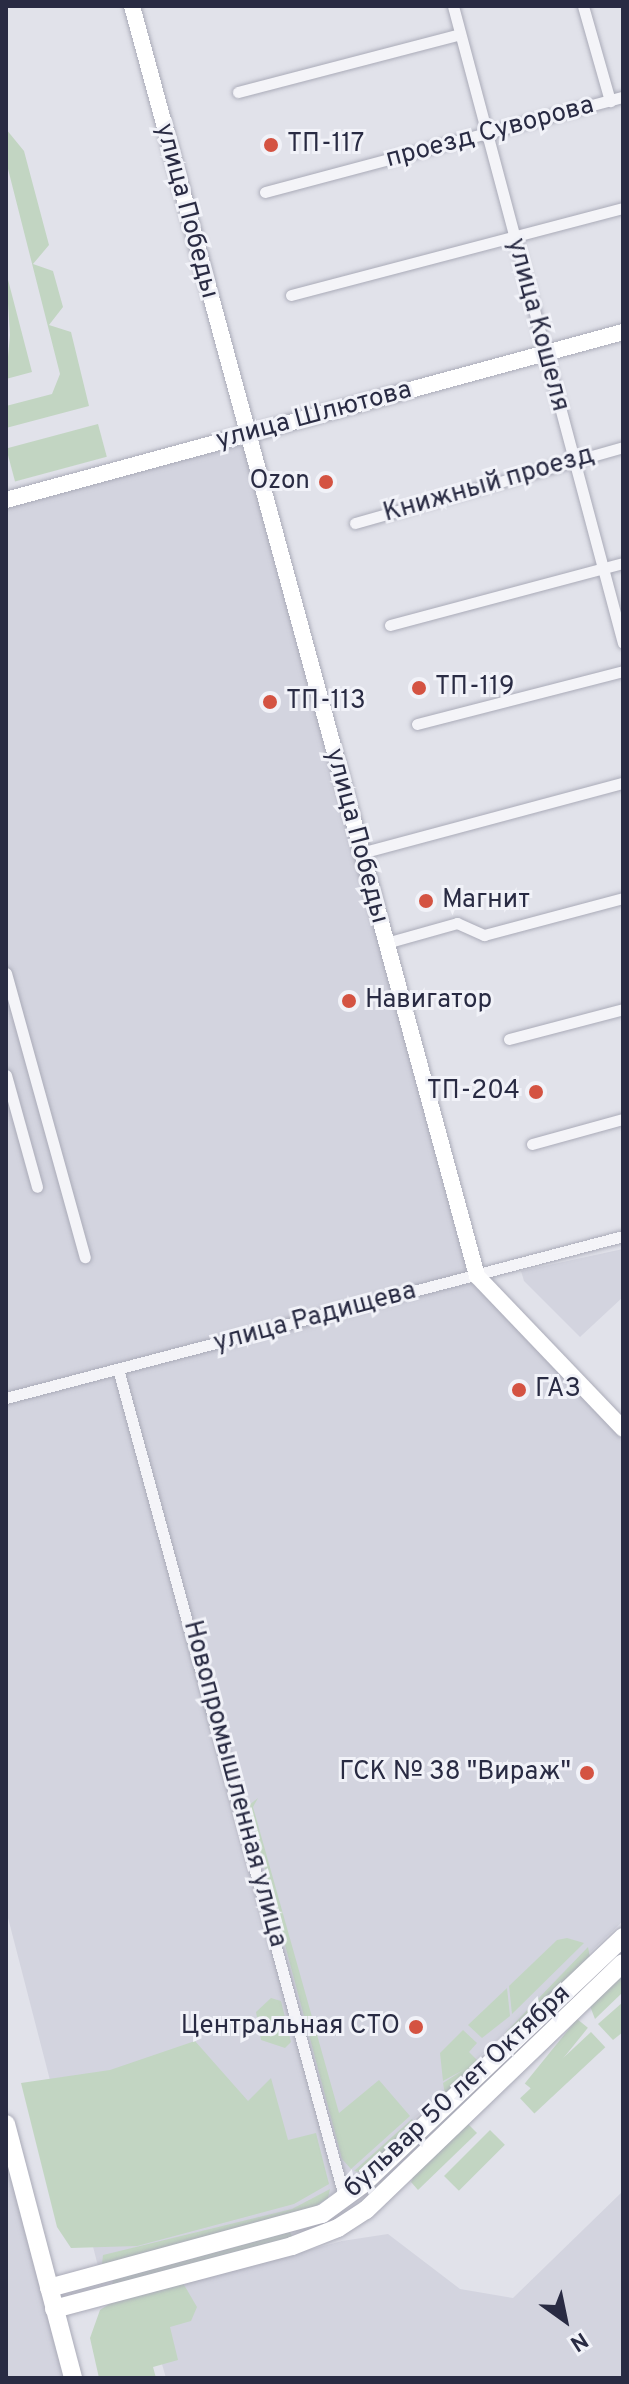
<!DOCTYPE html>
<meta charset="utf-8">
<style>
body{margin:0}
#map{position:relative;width:629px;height:2384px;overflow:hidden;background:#e1e2ea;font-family:Overpass,sans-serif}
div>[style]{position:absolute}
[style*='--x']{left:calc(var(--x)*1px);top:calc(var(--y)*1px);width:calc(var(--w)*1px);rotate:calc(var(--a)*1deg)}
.built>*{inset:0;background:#d3d4df}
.green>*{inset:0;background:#c2d5c2;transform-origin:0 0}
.roads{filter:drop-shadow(0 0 2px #aaabb8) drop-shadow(0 0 2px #aaabb8)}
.minor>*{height:11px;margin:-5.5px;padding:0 5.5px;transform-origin:5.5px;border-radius:5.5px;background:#f4f4f8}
.secondary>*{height:16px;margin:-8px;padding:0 8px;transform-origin:8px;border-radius:8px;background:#fff}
.primary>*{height:18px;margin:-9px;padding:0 9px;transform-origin:9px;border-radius:9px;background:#fff}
.dots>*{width:22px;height:22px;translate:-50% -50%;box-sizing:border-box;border:4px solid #f1f2f8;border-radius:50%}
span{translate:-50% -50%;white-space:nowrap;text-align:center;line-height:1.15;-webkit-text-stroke:6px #f1f2f8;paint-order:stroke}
.street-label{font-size:26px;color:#292b43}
.poi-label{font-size:26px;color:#292b43}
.left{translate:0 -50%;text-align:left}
.right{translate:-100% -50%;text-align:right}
.frame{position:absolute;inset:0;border:8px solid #292b43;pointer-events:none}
.north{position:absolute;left:525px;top:2280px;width:80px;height:80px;-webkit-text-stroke:6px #f1f2f8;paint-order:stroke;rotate:147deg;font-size:22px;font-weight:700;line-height:32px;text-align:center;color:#292b43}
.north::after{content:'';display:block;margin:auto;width:28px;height:36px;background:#292b43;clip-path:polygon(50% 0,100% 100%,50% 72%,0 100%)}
</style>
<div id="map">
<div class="built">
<div style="clip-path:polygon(244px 440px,474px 1281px,623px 1438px,623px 1921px,340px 2189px,303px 2213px,98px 2266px,6px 1910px,6px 508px)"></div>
<div style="clip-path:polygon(623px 1249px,623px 1297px,580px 1337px,524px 1281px,521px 1271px)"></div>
<div style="clip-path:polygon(6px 2129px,73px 2378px,6px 2378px)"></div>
<div style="clip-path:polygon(623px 2191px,623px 2378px,166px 2378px,142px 2295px,342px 2241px,388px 2234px,460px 2289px,513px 2298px)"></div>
</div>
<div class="green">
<div style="clip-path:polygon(6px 129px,24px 151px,49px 245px,33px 264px,53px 271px,63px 307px,49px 325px,71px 332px,89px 406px,6px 428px,6px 406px,52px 394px,60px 374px,6px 161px)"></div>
<div style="clip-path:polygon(6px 272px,32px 372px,6px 379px,10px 335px)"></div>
<div style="left:98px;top:424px;width:34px;height:95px;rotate:75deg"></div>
<div style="clip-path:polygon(258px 1798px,253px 1807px,339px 2113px,379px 2080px,410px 2116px,351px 2169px,342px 2159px,248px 1806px)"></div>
<div style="clip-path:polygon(567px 1938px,584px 1943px,512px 2014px,509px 1986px,557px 1940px)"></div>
<div style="clip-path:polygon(588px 1947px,590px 1958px,525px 2022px,505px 2033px)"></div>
<div style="clip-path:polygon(621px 1975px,623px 1992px,595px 2019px,590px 2006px)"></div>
<div style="clip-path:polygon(507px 1988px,510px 2016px,482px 2038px,468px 2025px)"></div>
<div style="clip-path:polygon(271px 1998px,281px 2001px,291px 2042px,285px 2048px,261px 2040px,256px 2012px)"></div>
<div style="clip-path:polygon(623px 2002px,623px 2032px,613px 2040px,598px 2024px)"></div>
<div style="left:555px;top:2011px;width:4px;height:262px;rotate:45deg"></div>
<div style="left:577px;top:2019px;width:14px;height:83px;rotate:39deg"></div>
<div style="clip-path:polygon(463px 2030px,477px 2043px,469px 2052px,477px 2060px,445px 2094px,443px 2083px,465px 2069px,443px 2081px,440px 2053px)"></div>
<div style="left:591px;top:2032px;width:21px;height:97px;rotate:47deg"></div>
<div style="clip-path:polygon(195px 2041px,248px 2101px,271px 2078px,288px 2140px,316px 2133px,329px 2184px,294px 2204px,137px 2246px,71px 2248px,57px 2227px,21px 2083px,110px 2070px)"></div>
<div style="clip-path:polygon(412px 2119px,415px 2125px,364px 2173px,354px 2171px)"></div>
<div style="clip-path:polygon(467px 2123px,477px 2133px,418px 2190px,411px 2182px,414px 2175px)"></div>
<div style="left:490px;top:2130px;width:21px;height:65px;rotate:45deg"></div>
<div style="clip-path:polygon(330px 2189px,328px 2198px,302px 2215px,132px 2262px,102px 2264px,103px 2255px,292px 2209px)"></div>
<div style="clip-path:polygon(290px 2232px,293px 2238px,112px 2285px,113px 2280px)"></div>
<div style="clip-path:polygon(183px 2283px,197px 2307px,191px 2321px,170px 2327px,178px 2360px,153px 2367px,156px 2378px,99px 2378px,90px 2338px,100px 2310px,112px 2302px)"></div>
</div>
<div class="roads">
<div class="minor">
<div style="--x:453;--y:6;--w:659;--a:75.06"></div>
<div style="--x:583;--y:6;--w:99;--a:74.1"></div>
<div style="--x:238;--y:92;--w:229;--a:-14.6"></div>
<div style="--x:265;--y:192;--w:370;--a:-14.9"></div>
<div style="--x:291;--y:295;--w:343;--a:-14.7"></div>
<div style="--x:355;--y:523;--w:279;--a:-15.8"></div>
<div style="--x:390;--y:625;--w:241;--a:-14.9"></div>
<div style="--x:417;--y:724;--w:213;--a:-14.4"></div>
<div style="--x:361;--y:853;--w:271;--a:-15"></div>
<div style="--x:386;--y:943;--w:74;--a:-15.7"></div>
<div style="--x:457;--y:923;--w:30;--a:24"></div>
<div style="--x:484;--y:935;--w:144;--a:-14.9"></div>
<div style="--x:6;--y:973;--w:295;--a:74.5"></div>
<div style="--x:509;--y:1039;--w:118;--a:-14.7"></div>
<div style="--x:6;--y:1075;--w:116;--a:74.5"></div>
<div style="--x:532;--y:1144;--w:94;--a:-15.4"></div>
<div style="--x:118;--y:1369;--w:861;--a:74.72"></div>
<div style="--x:6;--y:1398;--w:638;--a:-14.71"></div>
</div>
<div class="secondary">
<div style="--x:132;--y:6;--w:1316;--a:74.8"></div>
<div style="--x:477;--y:1276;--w:211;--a:46.3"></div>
<div style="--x:6;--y:500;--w:639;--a:-15.23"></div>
</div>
<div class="primary">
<div style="--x:6;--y:2124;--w:263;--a:75.2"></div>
<div style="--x:49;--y:2288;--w:283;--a:-15.2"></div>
<div style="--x:322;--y:2214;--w:51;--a:-36.2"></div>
<div style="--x:363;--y:2184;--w:359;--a:-43.5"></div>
<div style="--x:54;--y:2309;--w:246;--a:-14.8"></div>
<div style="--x:292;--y:2246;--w:49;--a:-21.4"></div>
<div style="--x:338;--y:2228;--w:33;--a:-33"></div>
<div style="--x:366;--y:2210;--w:356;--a:-43.9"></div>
</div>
</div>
<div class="dots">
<div style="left:271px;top:145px;background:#d45342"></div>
<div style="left:326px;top:482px;background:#d45342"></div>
<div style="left:419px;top:688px;background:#d45342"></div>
<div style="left:270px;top:702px;background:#d45342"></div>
<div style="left:426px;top:901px;background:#d45342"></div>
<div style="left:349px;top:1001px;background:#d45342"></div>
<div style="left:536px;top:1092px;background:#d45342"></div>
<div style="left:519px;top:1390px;background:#d45342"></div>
<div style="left:587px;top:1773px;background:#d45342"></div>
<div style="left:416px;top:2027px;background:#d45342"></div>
</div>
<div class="street-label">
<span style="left:490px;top:133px;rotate:-15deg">проезд Суворова</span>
<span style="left:186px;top:211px;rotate:75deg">улица Победы</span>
<span style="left:537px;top:325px;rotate:75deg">улица Кошеля</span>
<span style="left:314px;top:416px;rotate:-15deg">улица Шлютова</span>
<span style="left:489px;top:485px;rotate:-16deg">Книжный проезд</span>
<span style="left:356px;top:836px;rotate:75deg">улица Победы</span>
<span style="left:315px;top:1318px;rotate:-15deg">улица Радищева</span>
<span style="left:234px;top:1784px;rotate:75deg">Новопромышленная улица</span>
<span style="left:458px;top:2092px;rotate:-43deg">бульвар 50 лет Октября</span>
</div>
<div class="poi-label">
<span class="left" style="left:287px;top:145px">ТП-117</span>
<span class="right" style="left:310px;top:482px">Ozon</span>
<span class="left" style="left:435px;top:688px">ТП-119</span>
<span class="left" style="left:286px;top:702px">ТП-113</span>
<span class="left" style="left:442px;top:901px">Магнит</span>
<span class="left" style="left:365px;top:1001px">Навигатор</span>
<span class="right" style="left:520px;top:1092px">ТП-204</span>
<span class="left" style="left:535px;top:1390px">ГАЗ</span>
<span class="right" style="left:571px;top:1773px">ГСК № 38 "Вираж"</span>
<span class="right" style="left:400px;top:2027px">Центральная СТО</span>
</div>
<div class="frame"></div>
<div class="north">N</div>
</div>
